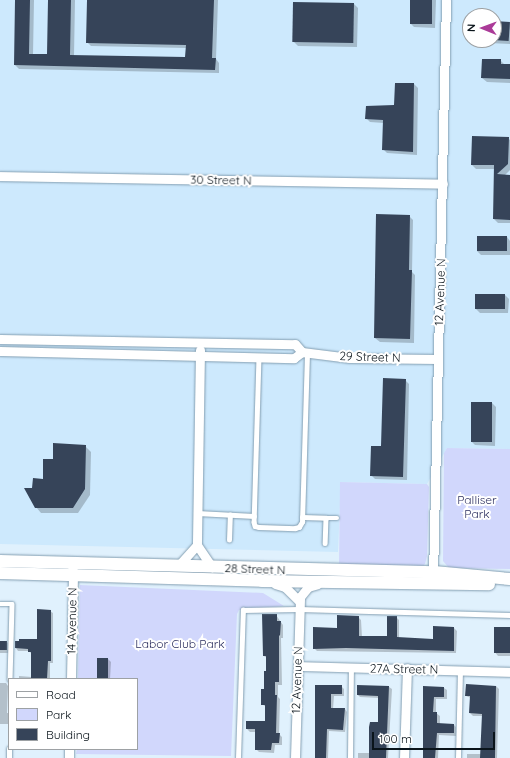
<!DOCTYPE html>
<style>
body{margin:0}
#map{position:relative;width:510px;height:758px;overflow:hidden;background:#e0f1fd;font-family:Quicksand,sans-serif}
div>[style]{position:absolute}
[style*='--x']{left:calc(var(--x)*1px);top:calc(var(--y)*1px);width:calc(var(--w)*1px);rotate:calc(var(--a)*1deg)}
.built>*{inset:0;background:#cde9fd}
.green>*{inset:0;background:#d1d7fc}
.shadow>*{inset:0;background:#0003}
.building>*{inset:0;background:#364459;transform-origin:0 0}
.roads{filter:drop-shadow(0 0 1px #839eb1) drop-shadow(0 0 1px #839eb1)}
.service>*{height:4.5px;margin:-2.25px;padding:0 2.25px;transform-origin:2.25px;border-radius:2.25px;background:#fff}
.minor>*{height:9px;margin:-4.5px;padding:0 4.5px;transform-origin:4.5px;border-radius:4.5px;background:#fff}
.secondary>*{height:12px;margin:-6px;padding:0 6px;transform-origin:6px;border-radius:6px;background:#fff}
span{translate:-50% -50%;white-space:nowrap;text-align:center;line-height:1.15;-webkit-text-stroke:4px #fff;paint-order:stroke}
.street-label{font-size:12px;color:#0a141b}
.park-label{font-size:12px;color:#2d3060}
.legend{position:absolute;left:8px;top:678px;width:130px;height:72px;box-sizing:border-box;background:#fff;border:1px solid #9da1a4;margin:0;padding:5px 7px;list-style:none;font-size:12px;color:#0a141b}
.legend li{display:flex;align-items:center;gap:8px;height:20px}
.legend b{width:20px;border:1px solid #9da1a4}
.north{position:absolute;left:462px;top:8px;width:40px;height:40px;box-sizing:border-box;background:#fff;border:1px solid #9da1a4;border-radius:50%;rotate:271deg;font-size:11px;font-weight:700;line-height:16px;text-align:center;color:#0a141b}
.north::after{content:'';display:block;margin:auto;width:14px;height:18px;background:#ab3b98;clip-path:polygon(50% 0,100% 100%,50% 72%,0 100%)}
.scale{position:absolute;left:372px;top:732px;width:123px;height:18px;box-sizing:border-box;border:2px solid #0a141b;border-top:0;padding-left:5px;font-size:12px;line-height:14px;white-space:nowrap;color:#0a141b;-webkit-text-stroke:3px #fff;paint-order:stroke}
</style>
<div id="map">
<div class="built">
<div style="clip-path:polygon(evenodd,0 0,510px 0,510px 449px,447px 448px,427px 484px,341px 482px,338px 552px,0 544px,0 0,470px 16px,494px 16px,494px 40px,470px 40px,470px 16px)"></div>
</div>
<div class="green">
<div style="clip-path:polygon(447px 448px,510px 449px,510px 569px,449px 568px,443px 561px,444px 453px)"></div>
<div style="clip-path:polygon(340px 482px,427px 484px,429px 487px,427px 556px,425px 564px,420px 568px,339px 567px)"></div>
<div style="clip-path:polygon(80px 585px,263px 593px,284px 606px,239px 610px,237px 614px,231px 756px,76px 754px,77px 749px,137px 749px,137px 679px,78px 679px)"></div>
</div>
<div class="shadow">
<div style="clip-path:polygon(16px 0,34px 0,33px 55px,48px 55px,49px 0,75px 0,74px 56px,186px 58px,186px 48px,91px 46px,87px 42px,88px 0,218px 0,216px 59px,219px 63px,219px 73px,19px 69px,15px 65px)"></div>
<div style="clip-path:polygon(411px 0,436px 0,435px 28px,414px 27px,410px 23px)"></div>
<div style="clip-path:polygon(354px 4px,358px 8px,357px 47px,298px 46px,294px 42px)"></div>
<div style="clip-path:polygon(494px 22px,510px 23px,510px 44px,489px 43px,486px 40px,494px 40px)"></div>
<div style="clip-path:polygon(500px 60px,505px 65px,510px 65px,510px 83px,487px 82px,482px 78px)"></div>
<div style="clip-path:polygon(414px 84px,418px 88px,417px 155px,387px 153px,383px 149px,384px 123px,370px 122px,366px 118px,395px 106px)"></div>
<div style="clip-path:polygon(508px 138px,510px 140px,510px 170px,504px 176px,510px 176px,510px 223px,498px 223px,494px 219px,495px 169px,476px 169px,472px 165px)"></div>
<div style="clip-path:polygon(409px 216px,413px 220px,412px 272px,415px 275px,414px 343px,380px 342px,375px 338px)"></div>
<div style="clip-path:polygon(507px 237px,510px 241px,510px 255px,481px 255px,477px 251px)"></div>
<div style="clip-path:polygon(505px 295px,509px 299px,508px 313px,480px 313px,476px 309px)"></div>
<div style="clip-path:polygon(405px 380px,409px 384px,407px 480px,375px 479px,371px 475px)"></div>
<div style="clip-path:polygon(492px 403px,496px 407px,495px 446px,475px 445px,471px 441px)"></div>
<div style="clip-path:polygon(85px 446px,91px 452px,90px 495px,78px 513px,41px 513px,36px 507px,33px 489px)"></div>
<div style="clip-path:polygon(50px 611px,53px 613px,53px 663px,50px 663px,50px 679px,19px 679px,19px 676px,32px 677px,32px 654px,29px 651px,18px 651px,16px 648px,16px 642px,38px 640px)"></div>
<div style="clip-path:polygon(276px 615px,283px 625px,283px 638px,281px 638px,282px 685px,278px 685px,278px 697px,280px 699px,279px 734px,282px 737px,282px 745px,275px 745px,274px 753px,259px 752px,256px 749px,256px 732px,250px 732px,247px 729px,266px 722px,266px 707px,262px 704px,266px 672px,267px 658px,264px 656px)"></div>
<div style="clip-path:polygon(358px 617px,361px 620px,362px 637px,388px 637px,396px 617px,399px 620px,399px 638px,434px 640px,434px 627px,454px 628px,457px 631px,456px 653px,317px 651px,314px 648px,338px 629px)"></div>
<div style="clip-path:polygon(510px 629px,510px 656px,498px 656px,494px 651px)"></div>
<div style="clip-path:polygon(0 642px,7px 642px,10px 645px,9px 653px,0 653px)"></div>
<div style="clip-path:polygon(108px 659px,111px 662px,110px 679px,98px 679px)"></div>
<div style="clip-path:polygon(0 683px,6px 683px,8px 686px,7px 713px,9px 713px,9px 724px,0 724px)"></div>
<div style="clip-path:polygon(316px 686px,341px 686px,344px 689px,344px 696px,334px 696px,333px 709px,345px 709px,347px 712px,345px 732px,329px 731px,328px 758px,315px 758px)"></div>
<div style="clip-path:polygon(496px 686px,499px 689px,497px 758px,467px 758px,467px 754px,481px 754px,483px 716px,473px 716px,470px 713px,471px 698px,466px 696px)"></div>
<div style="clip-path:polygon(389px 687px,392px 689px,388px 758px,358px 758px,358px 753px,370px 753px,379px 723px,379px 698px,360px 697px,358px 695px)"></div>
<div style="clip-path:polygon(424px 687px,444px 688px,447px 690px,447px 699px,436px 699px,436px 713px,440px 716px,440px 724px,454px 725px,456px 727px,456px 736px,439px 735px,438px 758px,424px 758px)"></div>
</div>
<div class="building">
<div style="clip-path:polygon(15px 0,30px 0,29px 54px,47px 54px,48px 0,71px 0,70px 55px,185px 57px,186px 45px,86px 43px,87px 0,214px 0,212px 58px,216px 58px,215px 70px,14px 65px)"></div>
<div style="left:410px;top:0;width:22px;height:24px"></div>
<div style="left:293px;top:2px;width:61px;height:40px;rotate:1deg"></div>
<div style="left:494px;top:21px;width:16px;height:19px;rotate:4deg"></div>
<div style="clip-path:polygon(482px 59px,501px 59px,501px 64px,510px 64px,510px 79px,481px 78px)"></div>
<div style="clip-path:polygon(395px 83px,414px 83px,413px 152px,382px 150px,383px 120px,365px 119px,366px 106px,394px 105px)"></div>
<div style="clip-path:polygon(472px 136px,509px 137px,508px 164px,497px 174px,510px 175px,510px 220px,493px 219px,494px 165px,471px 165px)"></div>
<div style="clip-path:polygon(376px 214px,410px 215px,409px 270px,412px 270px,410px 339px,374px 338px)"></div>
<div style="left:477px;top:236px;width:30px;height:15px"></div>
<div style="left:475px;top:294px;width:30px;height:15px"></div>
<div style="clip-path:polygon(383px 378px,406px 379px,403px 477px,370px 476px,371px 446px,381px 446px)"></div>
<div style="left:471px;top:402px;width:21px;height:40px"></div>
<div style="clip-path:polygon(53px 443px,86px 445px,85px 489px,73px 508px,35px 508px,24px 488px,32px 488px,33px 478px,43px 479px,43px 459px,53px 459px)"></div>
<div style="clip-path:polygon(37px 609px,51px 610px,51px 661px,48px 661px,47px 679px,31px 679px,31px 652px,28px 652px,28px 649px,15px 648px,15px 641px,19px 641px,19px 639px,37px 639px)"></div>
<div style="clip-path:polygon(262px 614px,277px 614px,277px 621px,281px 621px,280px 636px,279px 635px,279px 682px,275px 682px,275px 695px,277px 695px,276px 733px,280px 733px,279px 743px,272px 743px,271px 750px,255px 750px,255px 729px,246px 729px,246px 721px,265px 721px,265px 705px,261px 705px,261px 689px,264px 689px,264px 671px,266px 671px,266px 656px,263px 656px)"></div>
<div style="clip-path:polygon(337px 615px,359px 616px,359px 636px,387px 636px,387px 616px,397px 616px,397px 637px,433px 639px,433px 626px,454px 627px,454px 651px,346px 648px,313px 649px,313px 627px,337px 628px)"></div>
<div style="left:510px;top:627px;width:26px;height:16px;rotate:90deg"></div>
<div style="left:0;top:641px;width:7px;height:9px"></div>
<div style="left:97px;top:658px;width:11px;height:21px"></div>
<div style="clip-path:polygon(466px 684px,496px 686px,495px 758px,480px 758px,482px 714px,469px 713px,470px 696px,465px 696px)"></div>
<div style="clip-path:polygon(315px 685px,342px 685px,342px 694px,331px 694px,331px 708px,345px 708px,343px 730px,327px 729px,326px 758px,315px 758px)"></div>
<div style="clip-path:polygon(357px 685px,389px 686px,386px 758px,369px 758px,369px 727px,370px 722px,378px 722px,378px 696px,357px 695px)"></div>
<div style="clip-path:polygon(423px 686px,444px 687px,444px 697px,434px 697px,433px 712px,437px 712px,437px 723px,454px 724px,454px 733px,437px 733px,435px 758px,423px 758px)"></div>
</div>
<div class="roads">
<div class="service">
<div style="--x:259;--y:357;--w:165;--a:91.7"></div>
<div style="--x:254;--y:522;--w:4;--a:76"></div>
<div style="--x:255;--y:526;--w:4;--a:14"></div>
<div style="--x:259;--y:527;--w:36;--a:2"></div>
<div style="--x:295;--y:528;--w:4;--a:-14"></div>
<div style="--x:299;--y:527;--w:6;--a:-59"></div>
<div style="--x:302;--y:522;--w:169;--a:-88.3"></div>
<div style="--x:197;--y:513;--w:57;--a:3"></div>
<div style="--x:302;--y:517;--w:24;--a:2"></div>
<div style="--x:326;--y:518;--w:25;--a:92"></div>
<div style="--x:326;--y:518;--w:11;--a:0"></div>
<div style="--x:229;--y:540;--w:25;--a:-88"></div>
<div style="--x:0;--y:604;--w:12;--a:0"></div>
<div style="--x:12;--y:604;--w:75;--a:91.5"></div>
<div style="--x:9;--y:758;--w:9;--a:-90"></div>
<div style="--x:238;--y:758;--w:148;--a:-88.1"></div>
<div style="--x:243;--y:610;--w:56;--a:-1"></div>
<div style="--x:299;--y:609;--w:211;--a:1.6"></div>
<div style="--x:350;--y:758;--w:90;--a:-89.4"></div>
<div style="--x:458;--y:758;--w:88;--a:-88.7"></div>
</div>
<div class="minor">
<div style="--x:0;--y:176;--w:443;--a:1"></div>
<div style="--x:0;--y:339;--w:295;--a:1"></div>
<div style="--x:295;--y:344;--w:11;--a:49"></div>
<div style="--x:200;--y:350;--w:195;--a:90.9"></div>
<div style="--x:197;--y:545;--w:27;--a:56"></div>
<div style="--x:0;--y:351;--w:294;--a:1.4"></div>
<div style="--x:294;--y:358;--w:10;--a:-37"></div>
<div style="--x:302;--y:352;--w:48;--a:7.1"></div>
<div style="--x:350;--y:358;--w:88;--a:0.7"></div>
<div style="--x:178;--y:566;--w:28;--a:-48"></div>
<div style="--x:433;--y:577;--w:577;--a:-88.71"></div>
<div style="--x:275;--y:584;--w:10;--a:17"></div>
<div style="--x:285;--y:587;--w:20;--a:45"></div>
<div style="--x:298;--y:666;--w:212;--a:1.6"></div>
<div style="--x:71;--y:679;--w:105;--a:-88.9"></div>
<div style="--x:73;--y:574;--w:11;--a:-95"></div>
<div style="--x:69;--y:758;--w:9;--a:-90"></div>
<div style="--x:295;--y:758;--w:161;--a:-88.2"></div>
<div style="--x:300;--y:597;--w:13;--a:-51"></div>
<div style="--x:308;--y:587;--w:10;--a:-17"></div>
<div style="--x:404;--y:758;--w:90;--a:-88.1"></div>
</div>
<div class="secondary">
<div style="--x:0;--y:561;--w:434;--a:1.5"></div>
<div style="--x:434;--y:572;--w:76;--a:5.3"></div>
<div style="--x:0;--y:573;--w:262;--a:1.7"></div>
<div style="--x:262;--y:581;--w:227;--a:0.8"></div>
</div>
</div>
<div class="street-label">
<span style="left:221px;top:180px;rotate:1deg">30 Street N</span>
<span style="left:440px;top:292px;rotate:-88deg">12 Avenue N</span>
<span style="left:370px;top:357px;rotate:2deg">29 Street N</span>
<span style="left:255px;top:569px;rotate:2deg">28 Street N</span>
<span style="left:72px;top:621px;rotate:-89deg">14 Avenue N</span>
<span style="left:404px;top:669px;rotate:1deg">27A Street N</span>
<span style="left:297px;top:680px;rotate:-88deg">12 Avenue N</span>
</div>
<div class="park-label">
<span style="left:477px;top:507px">Palliser<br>Park</span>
<span style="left:180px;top:644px">Labor Club Park</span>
</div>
<ul class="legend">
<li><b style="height:5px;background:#fff"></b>Road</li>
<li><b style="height:11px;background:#d1d7fc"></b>Park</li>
<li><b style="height:11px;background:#364459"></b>Building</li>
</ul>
<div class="north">N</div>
<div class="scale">100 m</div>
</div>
